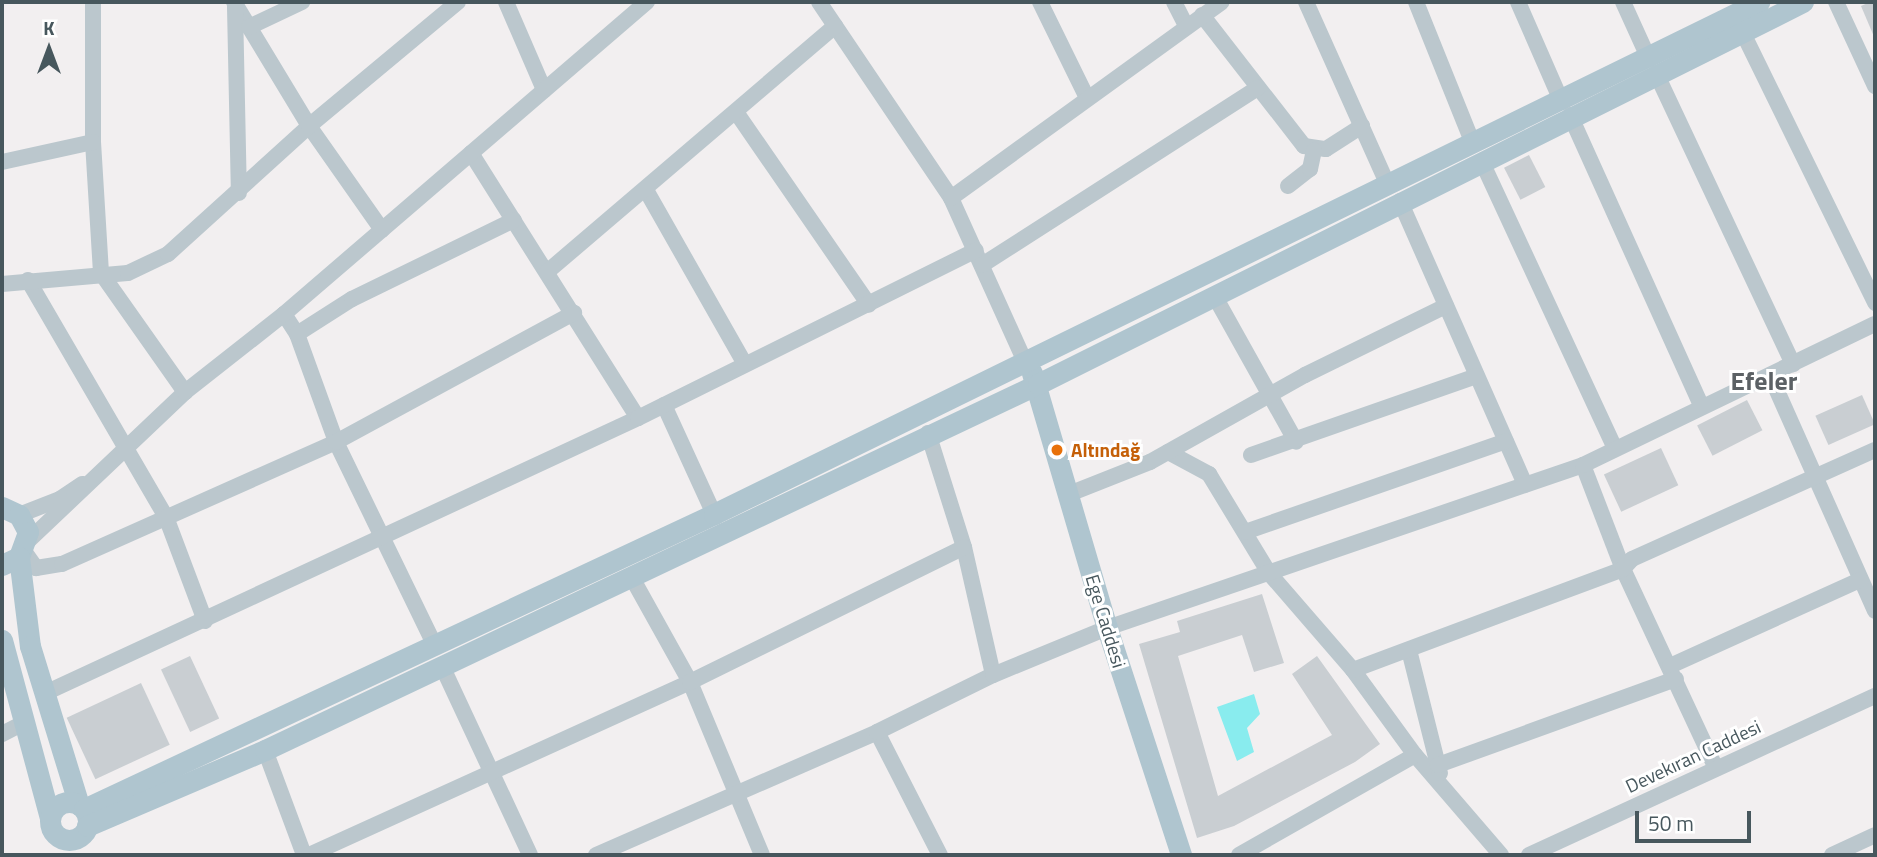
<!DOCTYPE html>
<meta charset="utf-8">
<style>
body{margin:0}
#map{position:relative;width:1877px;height:857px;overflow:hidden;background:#f2eff0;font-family:"Titillium Web",sans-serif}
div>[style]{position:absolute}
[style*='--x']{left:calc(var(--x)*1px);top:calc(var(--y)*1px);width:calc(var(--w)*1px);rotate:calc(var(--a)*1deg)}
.water>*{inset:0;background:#89ecee}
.building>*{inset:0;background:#c9ced2;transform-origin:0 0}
.minor>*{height:16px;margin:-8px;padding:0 8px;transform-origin:8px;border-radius:8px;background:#bbc7cd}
.major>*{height:21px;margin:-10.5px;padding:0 10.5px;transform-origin:10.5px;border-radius:10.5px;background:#afc5cf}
.major>.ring{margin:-10.5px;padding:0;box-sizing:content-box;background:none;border:21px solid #afc5cf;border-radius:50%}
.dots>*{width:19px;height:19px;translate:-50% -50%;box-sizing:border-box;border:4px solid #fff;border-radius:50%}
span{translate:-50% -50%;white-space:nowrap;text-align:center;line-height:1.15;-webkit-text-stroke:6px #fff;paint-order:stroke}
.food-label{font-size:19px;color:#c56008;font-weight:700}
.left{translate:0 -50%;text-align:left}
.street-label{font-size:19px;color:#47575d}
.district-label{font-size:26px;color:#5c6165;font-weight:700}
.frame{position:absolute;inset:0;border:4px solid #47575d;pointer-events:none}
.north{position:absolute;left:14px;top:14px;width:70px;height:70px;-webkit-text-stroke:5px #fff;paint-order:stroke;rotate:0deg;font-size:19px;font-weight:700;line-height:28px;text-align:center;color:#47575d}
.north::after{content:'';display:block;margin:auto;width:24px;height:32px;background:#47575d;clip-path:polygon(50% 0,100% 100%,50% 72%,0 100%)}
.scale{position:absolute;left:1635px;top:811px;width:116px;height:32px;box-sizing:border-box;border:4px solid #47575d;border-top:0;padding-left:9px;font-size:21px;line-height:24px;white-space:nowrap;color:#47575d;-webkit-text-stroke:5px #fff;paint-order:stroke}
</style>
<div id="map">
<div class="water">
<div style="clip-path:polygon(1254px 694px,1260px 714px,1247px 728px,1254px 752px,1237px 761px,1217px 707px)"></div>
</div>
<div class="building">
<div style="clip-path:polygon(1870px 2px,1875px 2px,1875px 39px,1861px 6px)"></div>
<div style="left:1529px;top:155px;width:36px;height:28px;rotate:63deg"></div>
<div style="left:1862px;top:395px;width:32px;height:51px;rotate:66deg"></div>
<div style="left:1747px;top:400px;width:34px;height:56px;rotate:63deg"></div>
<div style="left:1661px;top:448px;width:41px;height:63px;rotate:65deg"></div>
<div style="clip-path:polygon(1262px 594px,1284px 663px,1254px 672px,1242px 635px,1178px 656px,1218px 796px,1332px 735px,1292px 674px,1317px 656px,1380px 744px,1355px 762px,1234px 826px,1197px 838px,1139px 644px,1180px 632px,1177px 621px)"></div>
<div style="left:190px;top:656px;width:69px;height:32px;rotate:65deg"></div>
<div style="left:141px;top:683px;width:68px;height:82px;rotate:65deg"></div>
</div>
<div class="minor">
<div style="--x:93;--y:2;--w:140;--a:90"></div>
<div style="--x:93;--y:142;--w:131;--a:86.5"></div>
<div style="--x:101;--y:273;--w:146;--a:54.8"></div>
<div style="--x:234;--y:2;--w:145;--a:58.8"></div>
<div style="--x:309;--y:126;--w:127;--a:54.9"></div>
<div style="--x:506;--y:2;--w:96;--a:66.6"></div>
<div style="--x:819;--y:2;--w:236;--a:56"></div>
<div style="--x:951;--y:198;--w:178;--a:65.7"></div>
<div style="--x:1040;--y:2;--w:107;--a:63.9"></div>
<div style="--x:1174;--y:2;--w:27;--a:63"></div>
<div style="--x:1306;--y:2;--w:201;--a:65.9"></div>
<div style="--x:1416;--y:2;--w:153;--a:68.1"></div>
<div style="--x:1518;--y:2;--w:105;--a:66.4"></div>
<div style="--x:1623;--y:2;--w:58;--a:65.6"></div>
<div style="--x:1836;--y:2;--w:93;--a:65.1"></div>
<div style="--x:235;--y:7;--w:186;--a:88.8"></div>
<div style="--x:1202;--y:15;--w:166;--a:52.1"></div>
<div style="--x:1304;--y:146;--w:22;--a:8"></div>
<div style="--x:1326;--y:149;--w:43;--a:-32.6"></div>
<div style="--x:249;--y:27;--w:59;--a:-25.3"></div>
<div style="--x:1742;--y:31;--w:303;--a:63.9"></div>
<div style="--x:1656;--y:73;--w:322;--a:64.8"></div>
<div style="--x:736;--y:112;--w:234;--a:55.4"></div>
<div style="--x:1570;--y:115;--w:320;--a:65.7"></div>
<div style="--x:471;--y:153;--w:313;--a:57.8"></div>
<div style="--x:2;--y:162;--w:93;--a:-12.4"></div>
<div style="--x:1482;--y:162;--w:316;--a:65.1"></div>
<div style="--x:1288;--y:186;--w:28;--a:-38"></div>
<div style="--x:1310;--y:169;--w:19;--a:-78"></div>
<div style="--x:646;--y:190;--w:200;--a:60.4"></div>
<div style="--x:951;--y:198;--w:334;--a:-35.9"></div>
<div style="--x:1400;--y:201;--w:310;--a:66.2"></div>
<div style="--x:982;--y:265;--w:328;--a:-32.7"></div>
<div style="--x:547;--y:272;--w:379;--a:-40.5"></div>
<div style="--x:28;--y:280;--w:274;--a:59.8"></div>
<div style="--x:166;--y:517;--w:111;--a:69.4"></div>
<div style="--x:2;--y:284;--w:126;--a:-5"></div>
<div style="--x:128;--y:273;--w:44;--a:-25.4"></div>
<div style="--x:168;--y:254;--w:190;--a:-42.2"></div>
<div style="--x:309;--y:126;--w:194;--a:-39.8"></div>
<div style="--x:1214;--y:295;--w:168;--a:60.8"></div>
<div style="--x:284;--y:314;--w:24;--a:57"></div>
<div style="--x:297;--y:334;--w:115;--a:70.1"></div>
<div style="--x:336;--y:442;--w:227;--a:64.1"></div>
<div style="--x:297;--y:334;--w:65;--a:-32.5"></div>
<div style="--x:352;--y:299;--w:180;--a:-26"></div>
<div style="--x:1770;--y:375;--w:258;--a:66"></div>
<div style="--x:664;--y:405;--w:120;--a:65.4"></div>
<div style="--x:928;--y:433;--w:120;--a:72.5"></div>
<div style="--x:964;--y:547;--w:131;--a:77.2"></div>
<div style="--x:1168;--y:452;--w:47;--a:28.2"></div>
<div style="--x:1209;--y:474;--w:116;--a:58.8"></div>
<div style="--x:1269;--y:573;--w:128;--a:49.1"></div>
<div style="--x:1353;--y:670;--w:105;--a:53.9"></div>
<div style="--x:1415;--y:755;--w:132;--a:49.3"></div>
<div style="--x:1251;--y:455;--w:239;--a:-19.3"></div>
<div style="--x:1583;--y:465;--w:111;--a:69"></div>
<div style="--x:1623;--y:569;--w:220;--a:65"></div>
<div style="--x:1069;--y:494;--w:87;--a:-21.6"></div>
<div style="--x:1150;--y:462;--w:178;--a:-29.3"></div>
<div style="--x:1305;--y:375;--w:157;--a:-26.1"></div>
<div style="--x:19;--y:515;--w:44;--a:-21.3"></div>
<div style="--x:60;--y:499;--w:27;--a:-34"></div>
<div style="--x:1245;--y:532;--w:276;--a:-19.2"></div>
<div style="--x:27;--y:542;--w:218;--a:-43.5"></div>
<div style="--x:185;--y:392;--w:126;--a:-38.2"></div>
<div style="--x:284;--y:314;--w:479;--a:-40.7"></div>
<div style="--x:24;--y:551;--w:21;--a:55"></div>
<div style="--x:36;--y:568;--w:26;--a:-9"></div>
<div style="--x:62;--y:564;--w:300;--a:-24"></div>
<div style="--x:336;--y:442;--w:271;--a:-28.5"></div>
<div style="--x:631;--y:576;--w:121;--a:60.9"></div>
<div style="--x:690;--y:682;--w:187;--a:67.4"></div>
<div style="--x:1409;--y:650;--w:127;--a:75.9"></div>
<div style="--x:442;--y:666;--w:208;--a:65"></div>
<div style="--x:1670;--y:666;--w:209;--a:-24.4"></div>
<div style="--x:1353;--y:670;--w:288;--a:-20.5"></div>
<div style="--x:1623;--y:569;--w:13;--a:-48"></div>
<div style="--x:1632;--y:559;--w:266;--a:-24.2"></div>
<div style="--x:43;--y:694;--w:656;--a:-24.88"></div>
<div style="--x:638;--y:418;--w:377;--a:-26.4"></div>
<div style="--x:877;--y:732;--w:138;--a:62.9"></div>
<div style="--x:2;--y:734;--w:25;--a:-27"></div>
<div style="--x:265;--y:750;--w:112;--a:69.6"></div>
<div style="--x:1438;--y:765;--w:253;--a:-19.9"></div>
<div style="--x:309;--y:855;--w:418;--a:-24.4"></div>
<div style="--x:690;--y:682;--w:305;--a:-26.2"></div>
<div style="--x:596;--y:855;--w:307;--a:-23.6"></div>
<div style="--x:877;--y:732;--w:129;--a:-26.2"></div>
<div style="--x:993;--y:675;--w:123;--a:-22.4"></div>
<div style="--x:1107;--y:628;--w:503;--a:-18.9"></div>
<div style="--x:1583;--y:465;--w:324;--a:-25.8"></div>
<div style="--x:1239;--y:855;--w:202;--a:-29.6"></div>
<div style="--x:1529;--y:855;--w:381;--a:-24.7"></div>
<div style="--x:1832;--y:855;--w:47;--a:-24.9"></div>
</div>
<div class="major">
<div style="--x:1032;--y:373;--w:266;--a:73.6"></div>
<div style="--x:1107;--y:628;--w:239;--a:71.9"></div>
<div style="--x:2;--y:507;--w:19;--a:25"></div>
<div style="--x:19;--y:515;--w:19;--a:62"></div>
<div style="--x:28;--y:532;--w:27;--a:110"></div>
<div style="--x:19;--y:557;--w:19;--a:155"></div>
<div style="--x:19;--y:557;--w:90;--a:83"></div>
<div style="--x:30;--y:646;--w:166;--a:72.9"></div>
<div style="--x:2;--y:640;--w:184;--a:74.9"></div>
<div class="ring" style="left:50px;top:802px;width:17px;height:17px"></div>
<div style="--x:84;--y:809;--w:696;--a:-25.09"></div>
<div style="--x:714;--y:514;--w:1164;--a:-26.1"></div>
<div style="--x:87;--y:826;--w:194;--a:-23.1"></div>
<div style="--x:265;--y:750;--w:855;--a:-25.34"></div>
<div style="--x:1038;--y:384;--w:855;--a:-26.54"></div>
</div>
<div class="dots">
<div style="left:1057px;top:450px;background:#e8710a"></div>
</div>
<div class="food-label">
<span class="left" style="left:1071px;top:450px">Altındağ</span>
</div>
<div class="street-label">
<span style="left:1106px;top:621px;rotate:73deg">Ege Caddesi</span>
<span style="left:1693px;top:756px;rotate:-25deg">Devekıran Caddesi</span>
</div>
<div class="district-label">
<span style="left:1764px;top:381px">Efeler</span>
</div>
<div class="frame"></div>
<div class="north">K</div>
<div class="scale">50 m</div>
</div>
